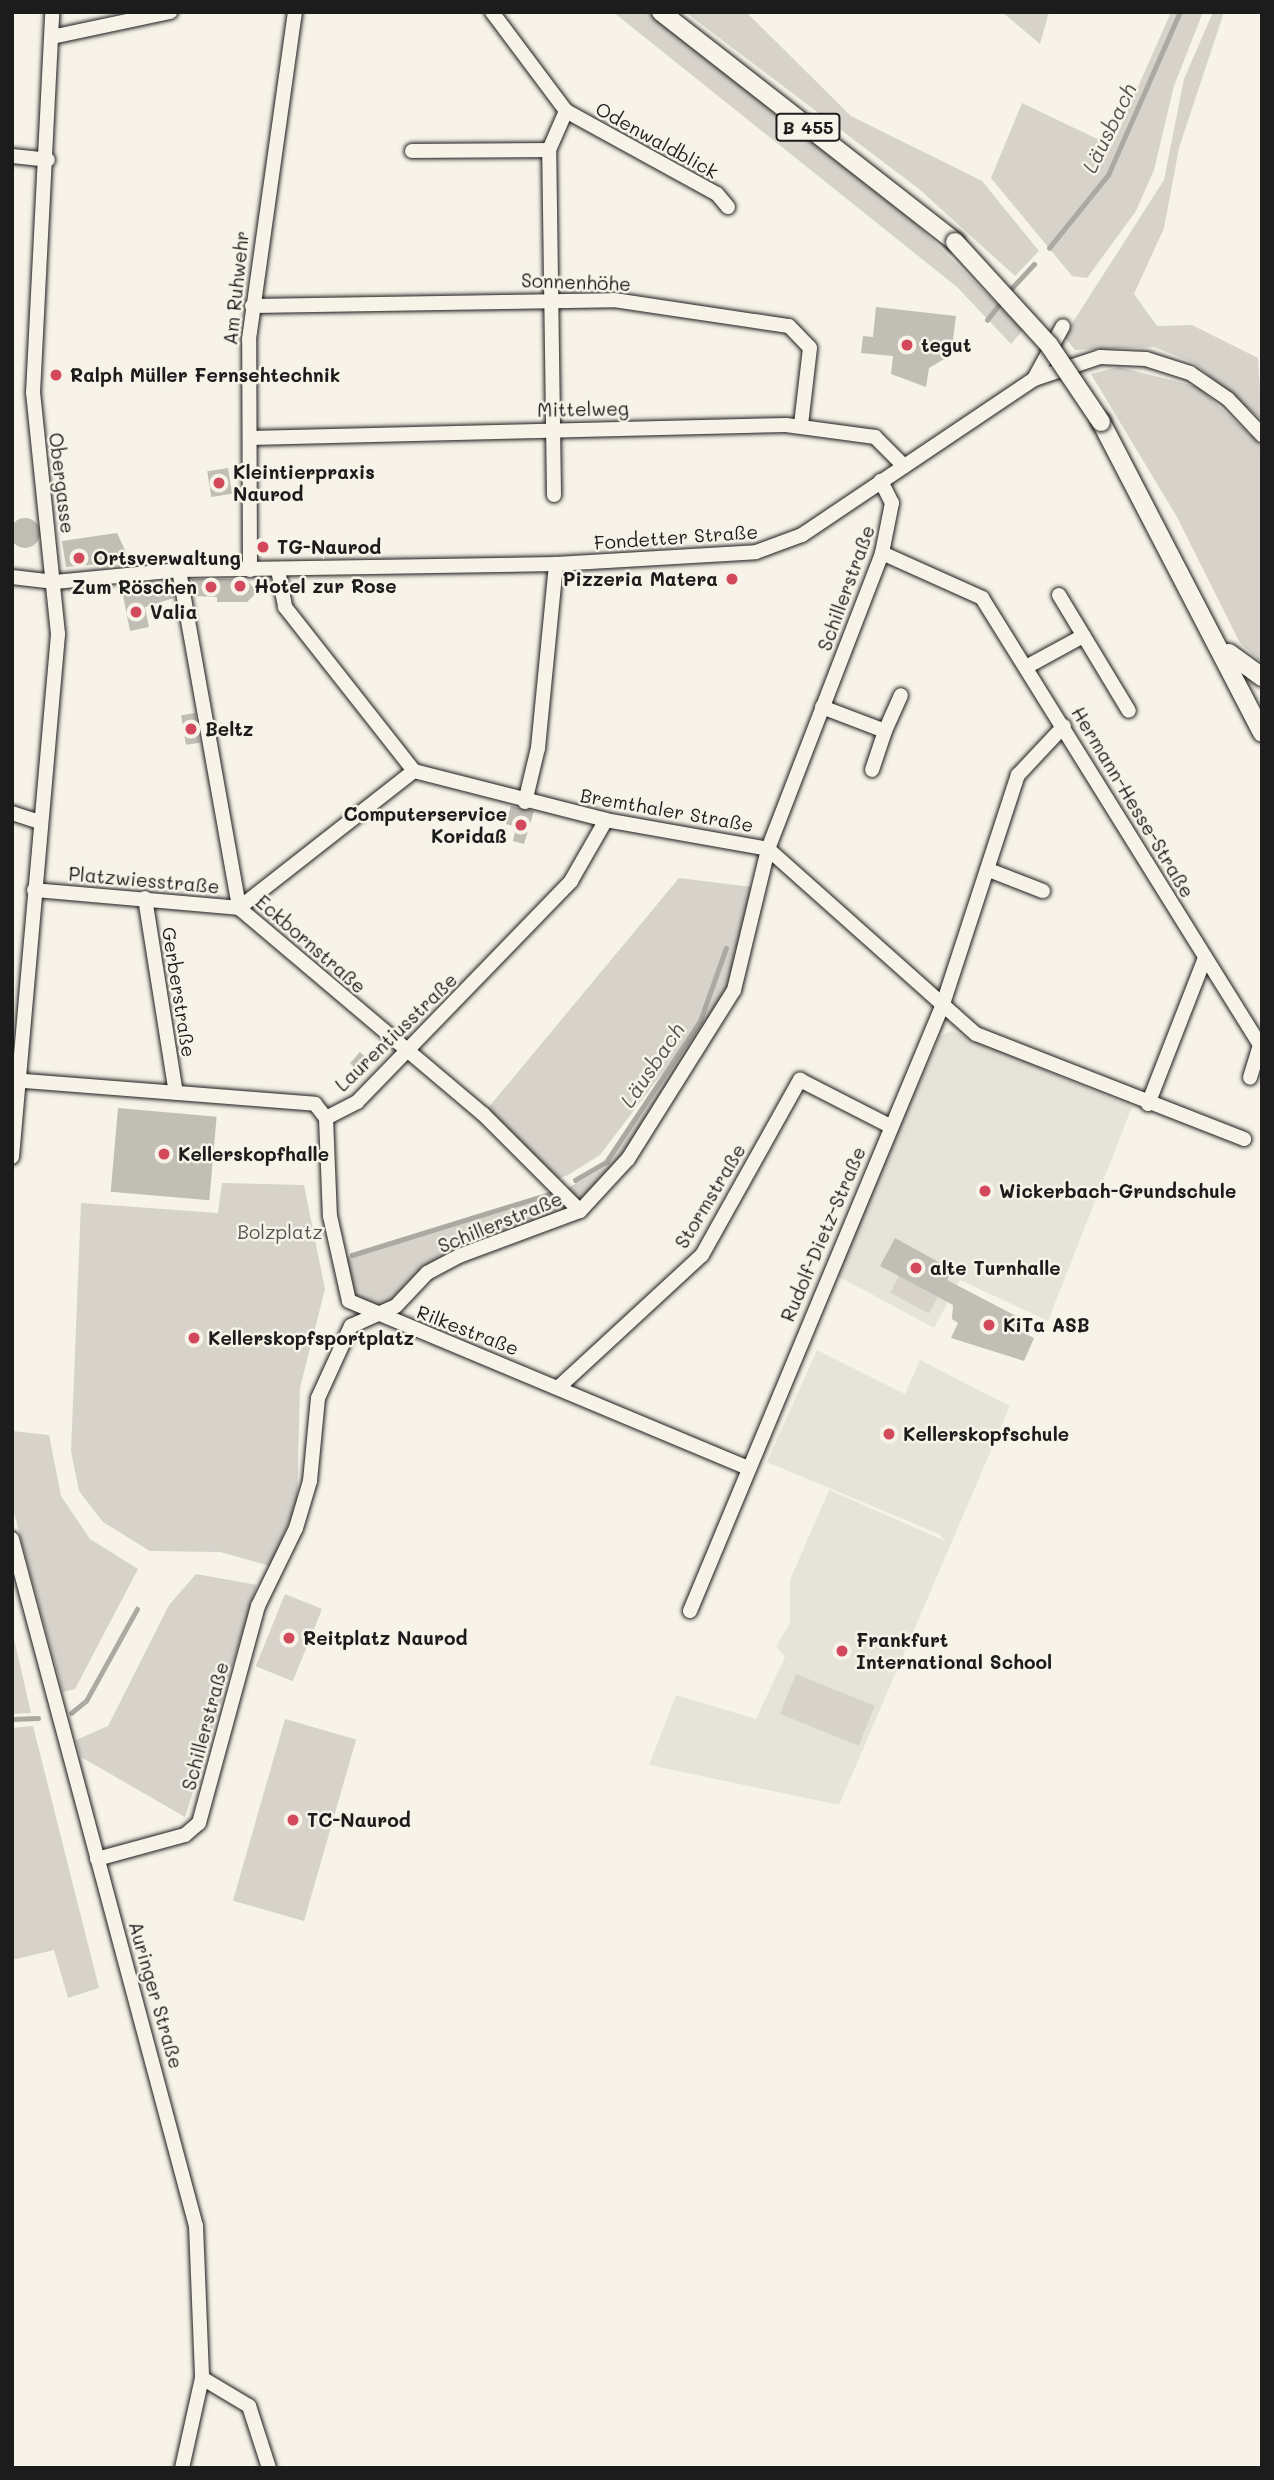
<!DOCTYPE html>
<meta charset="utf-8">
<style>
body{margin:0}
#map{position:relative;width:1274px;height:2480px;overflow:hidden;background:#f7f3e8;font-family:Mali,sans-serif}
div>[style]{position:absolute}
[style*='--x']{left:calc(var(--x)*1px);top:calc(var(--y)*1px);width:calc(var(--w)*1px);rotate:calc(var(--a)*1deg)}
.built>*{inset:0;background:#e6e3d9}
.green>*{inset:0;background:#d7d3cb;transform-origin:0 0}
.stream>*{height:4.5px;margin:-2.25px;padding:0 2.25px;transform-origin:2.25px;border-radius:2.25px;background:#aca9a2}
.building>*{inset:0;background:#c0beb5;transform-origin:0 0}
.round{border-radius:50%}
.roads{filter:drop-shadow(0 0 2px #1c1c1c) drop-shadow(0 0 2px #1c1c1c)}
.minor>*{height:14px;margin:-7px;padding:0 7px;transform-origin:7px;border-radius:7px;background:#f7f3e8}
.major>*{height:18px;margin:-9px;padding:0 9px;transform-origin:9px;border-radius:9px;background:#f7f3e8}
.bridges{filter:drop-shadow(0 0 2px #1c1c1c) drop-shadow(0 0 2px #1c1c1c)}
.major-bridge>*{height:18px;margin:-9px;padding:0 9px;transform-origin:9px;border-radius:9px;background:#f7f3e8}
.dots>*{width:19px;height:19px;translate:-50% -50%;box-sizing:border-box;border:4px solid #f7f3e8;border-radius:50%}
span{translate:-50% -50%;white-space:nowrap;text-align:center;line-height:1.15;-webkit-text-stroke:5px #f7f3e8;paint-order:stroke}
.shield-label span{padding:2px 5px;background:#f7f3e8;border:2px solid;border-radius:5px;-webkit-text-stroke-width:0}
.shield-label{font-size:18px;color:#1c1c1c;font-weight:700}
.street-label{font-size:19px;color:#1c1c1c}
.poi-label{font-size:19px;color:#1c1c1c;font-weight:700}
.left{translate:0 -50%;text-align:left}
.right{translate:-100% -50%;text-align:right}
.park-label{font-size:19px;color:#545351}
.water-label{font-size:21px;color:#565452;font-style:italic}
.frame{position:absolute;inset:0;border:14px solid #1c1c1c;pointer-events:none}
</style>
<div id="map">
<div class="built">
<div style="clip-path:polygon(952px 1031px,1132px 1107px,1048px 1321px,960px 1280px,934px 1328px,834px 1274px,940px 1036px)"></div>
<div style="clip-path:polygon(817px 1350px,905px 1394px,920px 1360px,1010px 1406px,839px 1805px,649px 1765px,676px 1695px,756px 1719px,785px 1657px,776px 1646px,790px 1624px,790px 1580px,829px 1490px,945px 1541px,939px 1534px,767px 1462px)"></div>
</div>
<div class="green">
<div style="clip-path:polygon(613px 12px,647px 12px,915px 223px,1023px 330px,1011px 344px,957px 287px)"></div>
<div style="clip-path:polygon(685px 12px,746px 12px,851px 116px,982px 181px,1039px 251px,1015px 276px,919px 189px)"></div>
<div style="clip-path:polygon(1002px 12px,1049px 12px,1040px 44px)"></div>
<div style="clip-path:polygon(1171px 12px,1203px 12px,1174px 86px,1154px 170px,1136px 211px,1087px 278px,1072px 276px,991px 178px,1022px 103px,1112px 146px)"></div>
<div style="clip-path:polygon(1213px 12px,1224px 12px,1179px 148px,1164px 228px,1134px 294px,1157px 326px,1192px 325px,1258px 358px,1262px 420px,1194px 363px,1154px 347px,1075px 350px,1064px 336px,1164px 180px,1184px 79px)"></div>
<div style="clip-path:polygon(1119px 367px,1198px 387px,1262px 446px,1262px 663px,1240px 643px,1177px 517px,1091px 374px)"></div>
<div style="clip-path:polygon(679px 878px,760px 888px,734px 990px,628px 1159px,580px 1211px,459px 1256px,396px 1306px,370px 1313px,349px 1301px,339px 1259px,564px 1190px,607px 1166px,692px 1034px,600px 1155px,568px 1175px,553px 1181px,483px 1114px)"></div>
<div style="clip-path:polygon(222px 1183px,304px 1185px,325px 1289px,300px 1388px,297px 1503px,270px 1566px,220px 1552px,150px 1551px,103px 1522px,79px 1491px,71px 1451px,81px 1203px,218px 1213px)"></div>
<div style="left:899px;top:1276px;width:44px;height:19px;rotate:28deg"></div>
<div style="clip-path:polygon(12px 1431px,49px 1435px,61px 1496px,90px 1539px,138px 1569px,75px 1689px,63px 1692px,14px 1513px)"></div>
<div style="clip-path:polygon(196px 1574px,257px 1585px,185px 1817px,81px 1757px,76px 1740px,108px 1726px,169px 1605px)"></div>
<div style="left:285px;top:1594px;width:40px;height:78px;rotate:22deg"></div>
<div style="clip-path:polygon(12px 1630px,31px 1713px,12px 1714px)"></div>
<div style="left:796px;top:1674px;width:85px;height:43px;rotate:22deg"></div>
<div style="left:285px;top:1719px;width:74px;height:189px;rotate:16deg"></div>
<div style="clip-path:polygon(33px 1726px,99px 1988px,68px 1998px,54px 1950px,12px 1960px,12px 1728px)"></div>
</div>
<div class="stream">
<div style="--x:1049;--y:248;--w:94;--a:-51.1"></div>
<div style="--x:1108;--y:175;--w:178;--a:-66.2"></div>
<div style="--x:1008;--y:292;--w:38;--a:-47"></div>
<div style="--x:987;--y:320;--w:23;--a:-52"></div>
<div style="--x:575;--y:1180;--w:36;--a:-30"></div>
<div style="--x:606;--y:1162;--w:169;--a:-56.3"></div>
<div style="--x:700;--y:1021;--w:77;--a:-70.4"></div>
<div style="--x:352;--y:1255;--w:214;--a:-17.2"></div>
<div style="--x:71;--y:1713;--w:19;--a:-39"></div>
<div style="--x:86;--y:1701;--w:105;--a:-61"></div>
<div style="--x:12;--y:1719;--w:26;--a:-2"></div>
</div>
<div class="building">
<div style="clip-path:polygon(876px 307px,956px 316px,951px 355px,929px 368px,926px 387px,891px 374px,893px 356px,861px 353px,863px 336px,873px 337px)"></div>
<div style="left:228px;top:468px;width:26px;height:21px;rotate:81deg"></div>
<div class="round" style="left:10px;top:518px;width:30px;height:30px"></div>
<div style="clip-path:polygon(117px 533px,130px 561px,66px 567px,62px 541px)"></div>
<div style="clip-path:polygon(192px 579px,246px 579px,257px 592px,247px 602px,217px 602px,217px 597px,193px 596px)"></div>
<div style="clip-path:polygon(172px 584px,174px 598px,145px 607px,149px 627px,130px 631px,121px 585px)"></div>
<div style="left:195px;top:713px;width:30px;height:14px;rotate:81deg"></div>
<div style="clip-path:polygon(511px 806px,534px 811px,524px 844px,513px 841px,516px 827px,506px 824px)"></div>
<div style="left:360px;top:1052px;width:15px;height:15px;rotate:42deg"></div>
<div style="left:118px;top:1108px;width:99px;height:84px;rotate:5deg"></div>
<div style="clip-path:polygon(895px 1238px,953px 1270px,947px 1280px,1018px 1317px,1022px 1332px,1034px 1338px,1024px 1361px,951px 1338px,958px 1323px,952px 1319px,953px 1305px,880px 1266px)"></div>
</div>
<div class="roads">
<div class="minor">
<div style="--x:492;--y:12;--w:124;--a:53.2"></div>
<div style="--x:566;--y:111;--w:172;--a:28.8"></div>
<div style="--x:717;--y:194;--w:17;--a:50"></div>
<div style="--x:52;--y:37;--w:121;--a:-12"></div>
<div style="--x:412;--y:151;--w:137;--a:-0.4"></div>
<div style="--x:12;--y:156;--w:36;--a:6"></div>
<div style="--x:252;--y:306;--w:362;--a:-0.9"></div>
<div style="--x:614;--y:300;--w:177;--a:8.5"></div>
<div style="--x:789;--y:326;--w:30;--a:46"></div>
<div style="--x:810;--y:348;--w:78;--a:96.7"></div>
<div style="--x:1034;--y:379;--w:60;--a:-61.3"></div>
<div style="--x:250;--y:438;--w:536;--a:-1.39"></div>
<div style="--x:786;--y:425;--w:90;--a:7.7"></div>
<div style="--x:875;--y:437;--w:41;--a:45"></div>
<div style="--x:554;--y:495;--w:345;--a:-90.8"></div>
<div style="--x:549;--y:150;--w:43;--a:-66.4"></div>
<div style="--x:882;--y:553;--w:110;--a:24.2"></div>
<div style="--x:982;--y:598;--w:526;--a:58.12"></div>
<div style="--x:1260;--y:1045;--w:34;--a:107"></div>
<div style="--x:179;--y:570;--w:343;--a:79.9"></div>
<div style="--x:239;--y:908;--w:319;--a:40.2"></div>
<div style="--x:483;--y:1114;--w:137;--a:45"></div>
<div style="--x:250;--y:570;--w:231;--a:-90.2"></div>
<div style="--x:249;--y:339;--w:330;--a:-82"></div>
<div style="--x:278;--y:570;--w:38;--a:79"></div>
<div style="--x:285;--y:607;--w:209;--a:51.8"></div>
<div style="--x:414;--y:771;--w:198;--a:14.3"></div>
<div style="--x:606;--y:820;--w:165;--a:10.1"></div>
<div style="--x:768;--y:849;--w:278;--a:41.7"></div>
<div style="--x:976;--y:1034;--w:288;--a:21.4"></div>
<div style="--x:12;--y:577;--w:43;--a:6.6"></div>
<div style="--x:55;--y:582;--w:125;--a:-5.5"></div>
<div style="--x:179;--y:570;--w:377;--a:-0.9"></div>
<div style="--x:556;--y:564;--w:200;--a:-3.4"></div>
<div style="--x:756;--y:552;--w:49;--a:-20.3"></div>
<div style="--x:802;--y:535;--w:280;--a:-33.9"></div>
<div style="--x:1034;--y:379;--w:70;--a:-18.4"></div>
<div style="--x:1100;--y:357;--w:46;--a:2.5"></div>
<div style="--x:1146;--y:359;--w:46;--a:17.7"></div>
<div style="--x:1190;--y:373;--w:46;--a:34.4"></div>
<div style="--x:1228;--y:399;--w:50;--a:46.6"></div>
<div style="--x:1059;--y:595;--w:135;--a:58.9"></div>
<div style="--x:1028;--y:666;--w:63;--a:-28.6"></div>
<div style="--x:822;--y:707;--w:67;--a:20.9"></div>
<div style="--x:885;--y:731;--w:41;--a:108.4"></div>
<div style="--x:885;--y:731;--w:39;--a:-66"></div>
<div style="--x:525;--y:802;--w:56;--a:-76.5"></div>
<div style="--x:538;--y:748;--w:185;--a:-84.4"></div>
<div style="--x:12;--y:813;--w:29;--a:18"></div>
<div style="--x:989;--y:870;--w:58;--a:21.3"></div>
<div style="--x:34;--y:890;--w:206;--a:5"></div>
<div style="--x:239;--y:908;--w:222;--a:-38.1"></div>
<div style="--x:145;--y:898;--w:197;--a:81"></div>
<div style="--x:12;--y:1080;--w:304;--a:4.5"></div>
<div style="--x:315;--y:1104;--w:18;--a:52"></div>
<div style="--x:1148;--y:1104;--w:157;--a:-68.7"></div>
<div style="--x:326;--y:1118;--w:98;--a:87.7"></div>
<div style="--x:330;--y:1216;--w:87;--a:77.4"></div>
<div style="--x:349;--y:1301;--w:430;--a:22.7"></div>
<div style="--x:326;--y:1118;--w:35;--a:-27"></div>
<div style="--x:357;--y:1102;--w:308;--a:-45.9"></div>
<div style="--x:571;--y:881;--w:70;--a:-60.2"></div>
<div style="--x:12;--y:1157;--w:525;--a:-84.97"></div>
<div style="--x:58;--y:634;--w:242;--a:-95.9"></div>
<div style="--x:33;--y:393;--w:381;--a:-87.1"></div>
<div style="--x:560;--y:1386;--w:193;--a:-42.7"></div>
<div style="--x:702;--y:1255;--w:201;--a:-60.8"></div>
<div style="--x:800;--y:1080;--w:101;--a:27.1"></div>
<div style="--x:12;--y:1539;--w:711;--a:75.01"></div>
<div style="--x:196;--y:2226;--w:152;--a:87.7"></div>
<div style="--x:202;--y:2378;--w:92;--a:102.5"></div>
<div style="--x:690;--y:1611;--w:658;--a:-67.37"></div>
<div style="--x:943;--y:1004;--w:241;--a:-71.9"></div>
<div style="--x:1018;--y:775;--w:67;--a:-46.8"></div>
<div style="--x:97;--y:1859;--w:91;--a:-15.3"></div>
<div style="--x:185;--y:1835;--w:18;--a:-41"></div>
<div style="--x:199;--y:1823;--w:225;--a:-74.8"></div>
<div style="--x:258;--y:1606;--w:87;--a:-64"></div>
<div style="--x:296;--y:1528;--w:49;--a:-73.4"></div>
<div style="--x:310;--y:1481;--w:83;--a:-84.5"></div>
<div style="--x:318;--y:1398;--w:79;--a:-65.4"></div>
<div style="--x:351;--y:1326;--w:49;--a:-24"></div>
<div style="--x:396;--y:1306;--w:45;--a:-46.8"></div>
<div style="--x:427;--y:1273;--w:36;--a:-28"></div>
<div style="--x:459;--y:1256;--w:129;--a:-20.4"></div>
<div style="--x:580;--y:1211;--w:71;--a:-47.3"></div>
<div style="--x:628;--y:1159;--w:199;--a:-57.9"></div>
<div style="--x:734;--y:990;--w:145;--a:-76.4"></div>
<div style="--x:768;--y:849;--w:317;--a:-68.9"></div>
<div style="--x:882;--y:553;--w:51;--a:-78.7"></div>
<div style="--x:892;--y:503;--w:25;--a:-117"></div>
<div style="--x:202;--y:2378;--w:55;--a:30.8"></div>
<div style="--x:249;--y:2406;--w:65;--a:72.1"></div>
</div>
<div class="major">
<div style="--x:661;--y:12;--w:373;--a:38"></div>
<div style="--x:1101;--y:422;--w:350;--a:62.6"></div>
<div style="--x:1229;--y:653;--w:41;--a:36"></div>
</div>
</div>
<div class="bridges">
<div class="major-bridge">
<div style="--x:955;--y:242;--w:139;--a:47.6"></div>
<div style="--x:1049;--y:345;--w:93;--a:56"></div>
</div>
</div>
<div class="dots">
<div style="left:907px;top:345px;background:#d1495b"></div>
<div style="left:56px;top:375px;background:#d1495b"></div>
<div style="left:219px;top:483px;background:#d1495b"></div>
<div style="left:263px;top:547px;background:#d1495b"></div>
<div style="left:79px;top:558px;background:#d1495b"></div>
<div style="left:732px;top:579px;background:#d1495b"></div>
<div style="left:240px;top:586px;background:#d1495b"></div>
<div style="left:211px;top:587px;background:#d1495b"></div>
<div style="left:136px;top:612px;background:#d1495b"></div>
<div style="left:191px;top:729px;background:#d1495b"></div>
<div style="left:521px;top:825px;background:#d1495b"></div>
<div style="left:164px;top:1154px;background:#d1495b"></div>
<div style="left:985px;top:1191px;background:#d1495b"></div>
<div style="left:916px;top:1268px;background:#d1495b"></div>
<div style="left:989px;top:1325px;background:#d1495b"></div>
<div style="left:194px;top:1338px;background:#d1495b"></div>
<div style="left:889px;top:1434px;background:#d1495b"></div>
<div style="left:289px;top:1638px;background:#d1495b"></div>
<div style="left:842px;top:1651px;background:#d1495b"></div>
<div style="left:293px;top:1820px;background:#d1495b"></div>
</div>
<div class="shield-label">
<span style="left:808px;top:127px">B 455</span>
</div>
<div class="street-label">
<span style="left:657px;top:140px;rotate:29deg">Odenwaldblick</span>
<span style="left:576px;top:282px;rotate:2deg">Sonnenhöhe</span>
<span style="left:236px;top:288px;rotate:-84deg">Am Ruhwehr</span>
<span style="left:583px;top:409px;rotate:-1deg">Mittelweg</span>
<span style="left:62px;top:483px;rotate:83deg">Obergasse</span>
<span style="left:676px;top:537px;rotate:-4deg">Fondetter Straße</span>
<span style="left:846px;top:588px;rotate:-70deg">Schillerstraße</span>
<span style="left:1133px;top:802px;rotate:59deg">Hermann-Hesse-Straße</span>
<span style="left:667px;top:810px;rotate:10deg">Bremthaler Straße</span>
<span style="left:144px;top:880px;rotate:5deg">Platzwiesstraße</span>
<span style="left:311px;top:944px;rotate:41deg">Eckbornstraße</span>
<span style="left:179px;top:992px;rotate:81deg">Gerberstraße</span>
<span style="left:396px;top:1032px;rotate:-44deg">Laurentiusstraße</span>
<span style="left:710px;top:1196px;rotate:-59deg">Stormstraße</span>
<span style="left:500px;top:1222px;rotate:-22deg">Schillerstraße</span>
<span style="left:823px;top:1234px;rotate:-67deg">Rudolf-Dietz-Straße</span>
<span style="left:468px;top:1330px;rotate:21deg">Rilkestraße</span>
<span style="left:205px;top:1726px;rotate:-75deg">Schillerstraße</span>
<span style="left:156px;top:1995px;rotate:74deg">Auringer Straße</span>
</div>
<div class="poi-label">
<span class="left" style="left:921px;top:345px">tegut</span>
<span class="left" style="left:70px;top:375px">Ralph Müller Fernsehtechnik</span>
<span class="left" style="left:233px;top:483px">Kleintierpraxis<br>Naurod</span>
<span class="left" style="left:277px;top:547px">TG-Naurod</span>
<span class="left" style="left:93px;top:558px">Ortsverwaltung</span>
<span class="right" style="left:718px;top:579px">Pizzeria Matera</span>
<span class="left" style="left:254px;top:586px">Hotel zur Rose</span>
<span class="right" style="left:197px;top:587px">Zum Röschen</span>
<span class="left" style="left:150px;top:612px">Valia</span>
<span class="left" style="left:205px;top:729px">Beltz</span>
<span class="right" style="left:507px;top:825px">Computerservice<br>Koridaß</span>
<span class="left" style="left:178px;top:1154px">Kellerskopfhalle</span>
<span class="left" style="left:999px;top:1191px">Wickerbach-Grundschule</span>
<span class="left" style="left:930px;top:1268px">alte Turnhalle</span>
<span class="left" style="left:1003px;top:1325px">KiTa ASB</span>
<span class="left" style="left:208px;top:1338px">Kellerskopfsportplatz</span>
<span class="left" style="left:903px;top:1434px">Kellerskopfschule</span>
<span class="left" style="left:303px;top:1638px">Reitplatz Naurod</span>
<span class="left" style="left:856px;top:1651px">Frankfurt<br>International School</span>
<span class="left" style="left:307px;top:1820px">TC-Naurod</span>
</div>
<div class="park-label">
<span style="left:280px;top:1232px">Bolzplatz</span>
</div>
<div class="water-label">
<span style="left:1109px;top:128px;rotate:-64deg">Läusbach</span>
<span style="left:652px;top:1065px;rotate:-56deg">Läusbach</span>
</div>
<div class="frame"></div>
</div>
